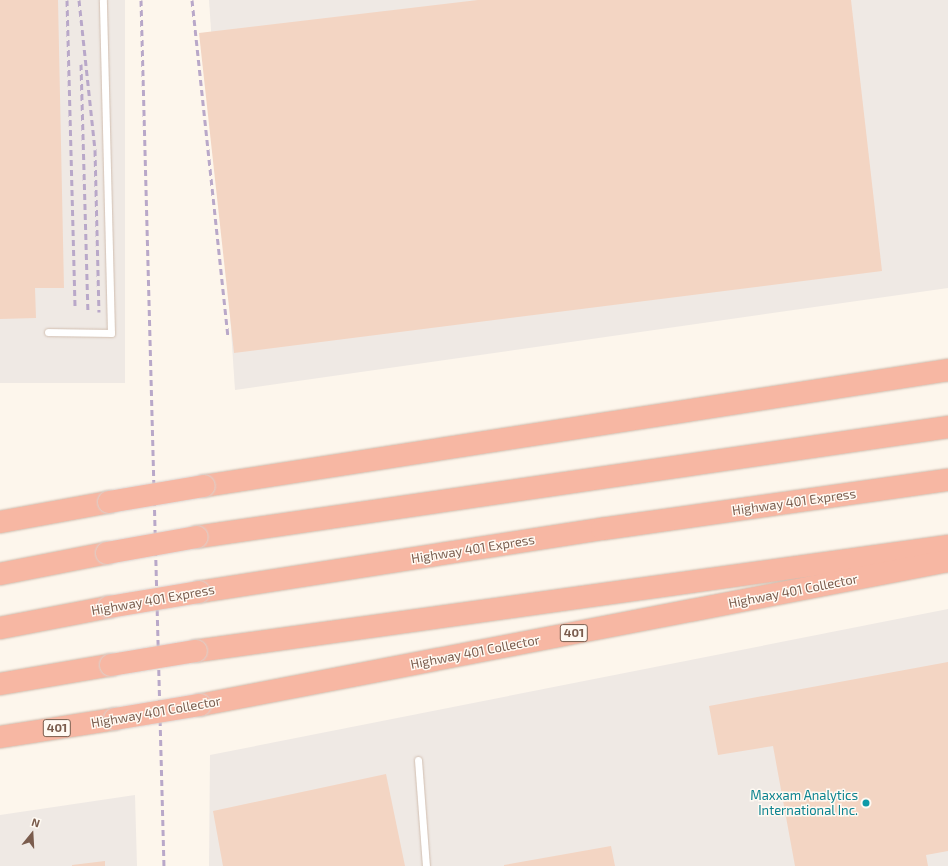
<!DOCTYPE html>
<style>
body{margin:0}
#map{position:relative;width:948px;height:866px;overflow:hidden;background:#fdf6ec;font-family:"Exo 2",sans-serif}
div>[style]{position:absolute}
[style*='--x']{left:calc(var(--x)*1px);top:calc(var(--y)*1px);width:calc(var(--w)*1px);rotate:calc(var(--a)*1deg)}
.industrial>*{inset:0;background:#efe9e4;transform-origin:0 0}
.building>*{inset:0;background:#f3d5c3}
.roads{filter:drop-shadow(0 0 1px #d1beb0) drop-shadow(0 0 1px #d1beb0)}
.lane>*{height:7px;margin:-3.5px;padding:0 3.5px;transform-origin:3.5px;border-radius:3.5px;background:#fff}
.highway>*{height:22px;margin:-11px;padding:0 11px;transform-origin:11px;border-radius:11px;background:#f7b7a3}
.rail>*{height:3px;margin-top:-1.5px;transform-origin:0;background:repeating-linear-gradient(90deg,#b9a8c9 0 6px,transparent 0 10px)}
.bridges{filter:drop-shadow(0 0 1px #dad1cd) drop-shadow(0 0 1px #dad1cd)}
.highway-bridge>*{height:22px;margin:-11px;padding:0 11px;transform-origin:11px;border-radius:11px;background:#f7b7a3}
.dots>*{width:11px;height:11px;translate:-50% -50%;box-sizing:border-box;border:2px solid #fffaf3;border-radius:50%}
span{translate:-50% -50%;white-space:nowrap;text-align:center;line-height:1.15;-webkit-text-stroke:3px #fffaf3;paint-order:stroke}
.shield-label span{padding:1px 3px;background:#fffaf3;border:1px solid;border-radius:3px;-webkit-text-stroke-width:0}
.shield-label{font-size:12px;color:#7a5c4d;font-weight:700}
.street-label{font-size:13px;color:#7a5c4d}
.culture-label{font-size:13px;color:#0d838f}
.right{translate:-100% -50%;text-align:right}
.north{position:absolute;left:12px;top:814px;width:40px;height:40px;-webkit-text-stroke:3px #fffaf3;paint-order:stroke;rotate:18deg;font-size:11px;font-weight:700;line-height:16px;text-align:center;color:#7a5c4d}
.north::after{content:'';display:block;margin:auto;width:14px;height:18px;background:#7a5c4d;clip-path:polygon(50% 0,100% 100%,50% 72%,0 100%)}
</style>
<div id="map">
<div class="industrial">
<div style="left:0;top:0;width:125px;height:383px"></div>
<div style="clip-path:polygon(209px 0,948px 0,948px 288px,235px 390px)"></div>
<div style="clip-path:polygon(948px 609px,948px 866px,209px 866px,210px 755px)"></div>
<div style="clip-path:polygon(135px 795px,137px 866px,0 866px,0 815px)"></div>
</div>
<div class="building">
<div style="clip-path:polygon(0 0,58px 0,64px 288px,35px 288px,36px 318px,0 319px)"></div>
<div style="clip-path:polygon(478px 0,851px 0,882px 271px,234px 353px,199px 33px)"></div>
<div style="clip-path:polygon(948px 662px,948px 851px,926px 855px,928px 866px,795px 866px,773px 746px,718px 755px,709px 706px)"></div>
<div style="clip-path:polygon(386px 774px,405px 866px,223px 866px,213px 811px)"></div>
<div style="clip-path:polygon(611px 846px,615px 866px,504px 866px,504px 865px)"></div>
<div style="clip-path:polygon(105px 861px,105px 866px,72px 866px,72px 865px)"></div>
</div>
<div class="roads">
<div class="lane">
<div style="--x:48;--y:332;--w:63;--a:0.9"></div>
<div style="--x:111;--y:333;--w:333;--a:-91.4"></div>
<div style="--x:418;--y:760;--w:106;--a:85.7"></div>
</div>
<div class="highway">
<div style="--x:204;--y:486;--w:753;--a:-8.86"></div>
<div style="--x:0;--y:522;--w:111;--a:-10.4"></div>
<div style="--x:197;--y:537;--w:759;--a:-8.33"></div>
<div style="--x:0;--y:574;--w:109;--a:-11.1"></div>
<div style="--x:199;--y:592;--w:408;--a:-8.9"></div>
<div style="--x:602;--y:529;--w:349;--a:-8.1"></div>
<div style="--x:0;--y:628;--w:111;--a:-10.9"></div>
<div style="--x:196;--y:651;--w:759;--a:-7.95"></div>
<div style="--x:0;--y:684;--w:113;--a:-9.7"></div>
<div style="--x:200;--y:705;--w:762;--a:-10.9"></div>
<div style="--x:0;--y:737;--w:116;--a:-8.9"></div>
</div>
</div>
<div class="rail">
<div style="--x:67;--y:0;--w:308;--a:88.5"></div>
<div style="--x:79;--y:0;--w:151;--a:83.9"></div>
<div style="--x:95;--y:150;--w:162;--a:88.6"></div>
<div style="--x:141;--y:0;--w:866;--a:88.48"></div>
<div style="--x:192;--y:0;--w:338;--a:83.9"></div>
<div style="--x:81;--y:64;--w:246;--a:88.4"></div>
</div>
<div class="bridges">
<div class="highway-bridge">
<div style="--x:109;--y:502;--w:96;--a:-9.6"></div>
<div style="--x:107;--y:553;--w:91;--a:-10.1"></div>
<div style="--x:109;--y:607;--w:91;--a:-9.5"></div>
<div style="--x:111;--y:665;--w:86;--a:-9.4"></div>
<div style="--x:115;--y:719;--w:86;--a:-9.4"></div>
</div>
</div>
<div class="dots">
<div style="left:866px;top:803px;background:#0f9aa8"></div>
</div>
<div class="shield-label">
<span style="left:574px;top:633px">401</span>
<span style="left:57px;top:728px">401</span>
</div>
<div class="street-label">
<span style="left:794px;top:502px;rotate:-8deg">Highway 401 Express</span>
<span style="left:473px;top:549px;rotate:-9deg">Highway 401 Express</span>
<span style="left:793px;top:591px;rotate:-11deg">Highway 401 Collector</span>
<span style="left:153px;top:600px;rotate:-10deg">Highway 401 Express</span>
<span style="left:475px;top:652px;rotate:-11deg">Highway 401 Collector</span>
<span style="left:156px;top:712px;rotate:-10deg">Highway 401 Collector</span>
</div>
<div class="culture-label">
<span class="right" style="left:858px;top:803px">Maxxam Analytics<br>International Inc.</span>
</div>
<div class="north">N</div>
</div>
